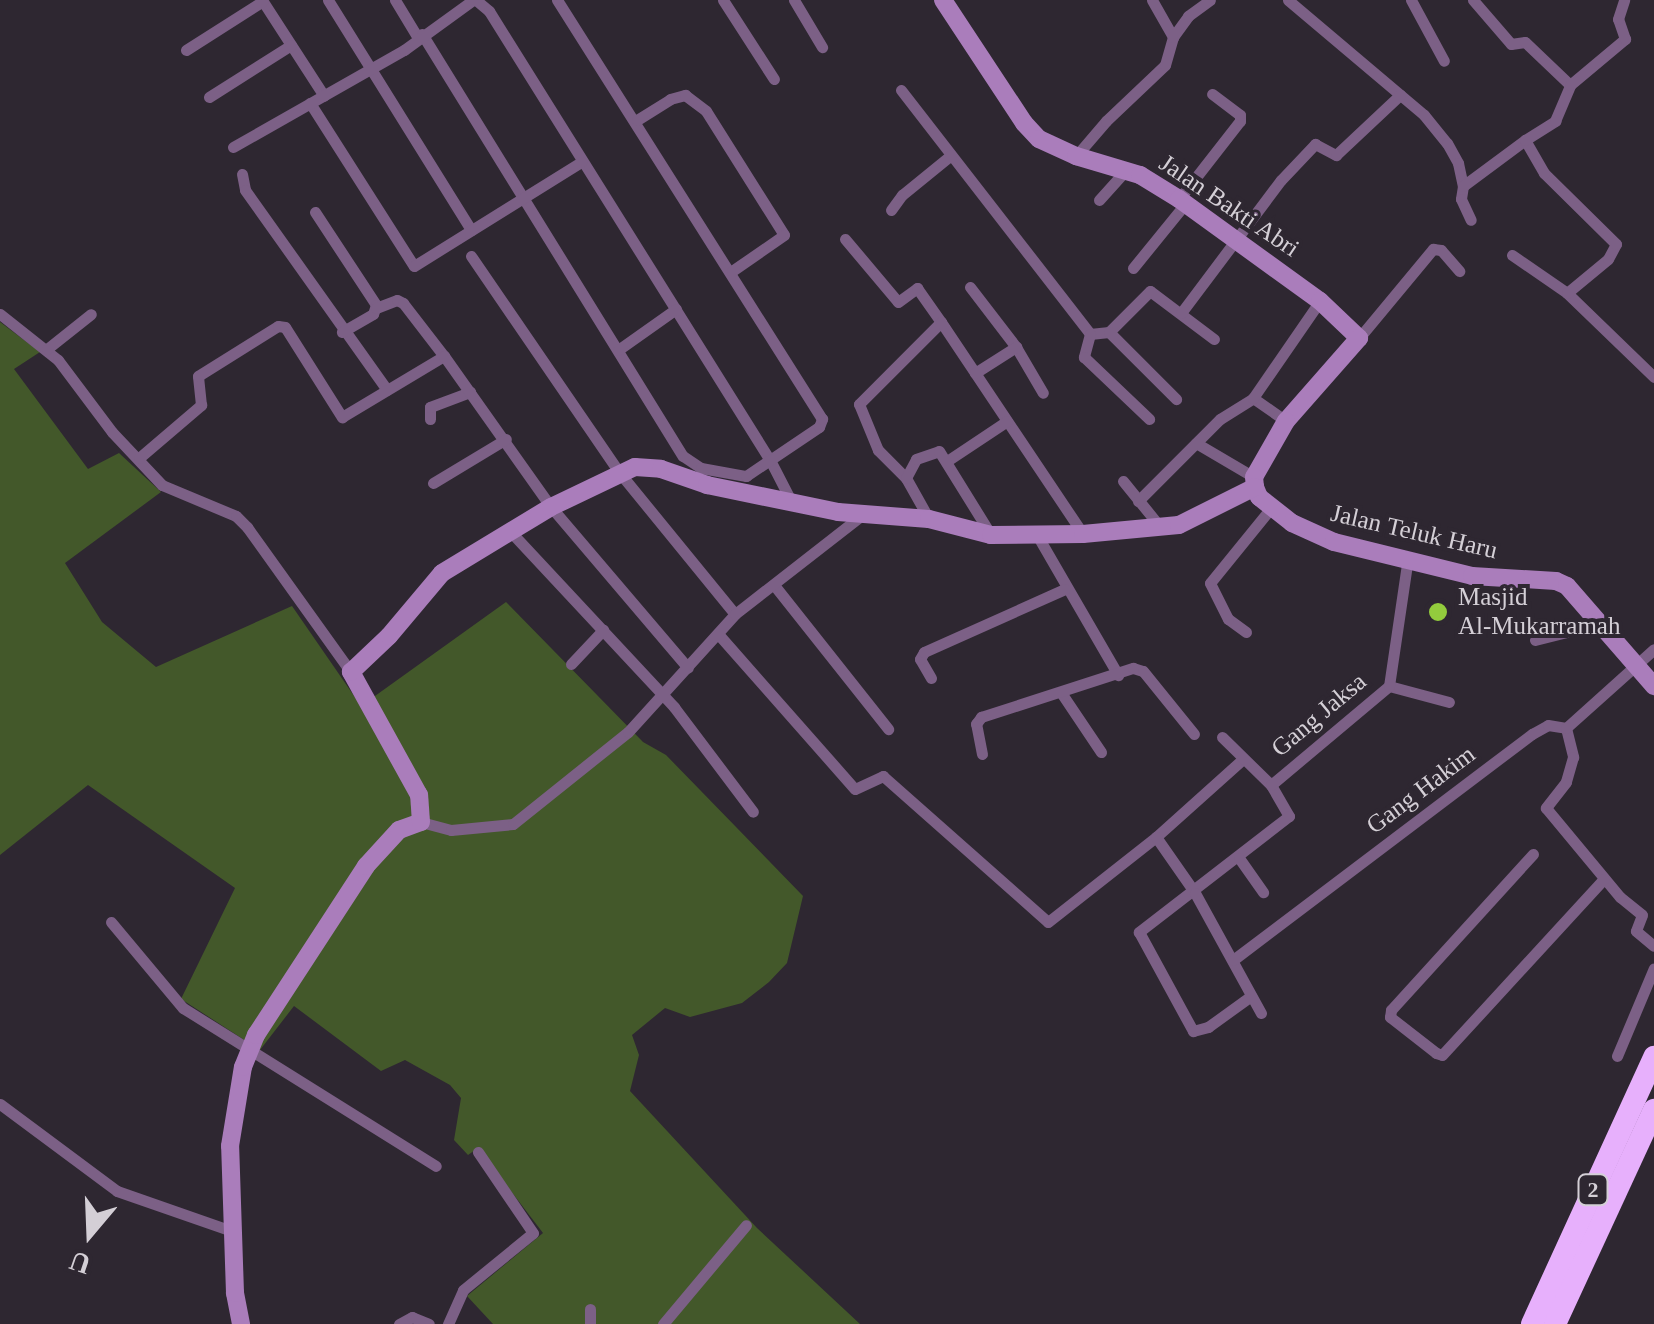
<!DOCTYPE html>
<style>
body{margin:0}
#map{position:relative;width:1654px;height:1324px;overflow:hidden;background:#2e2731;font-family:Georgia,serif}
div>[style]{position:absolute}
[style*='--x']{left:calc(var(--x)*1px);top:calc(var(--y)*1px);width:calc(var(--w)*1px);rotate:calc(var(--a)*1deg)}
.green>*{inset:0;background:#43582a}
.street>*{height:11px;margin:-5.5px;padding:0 5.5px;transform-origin:5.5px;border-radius:5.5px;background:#7c6086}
.secondary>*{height:18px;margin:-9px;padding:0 9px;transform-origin:9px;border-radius:9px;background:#aa7dbb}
.highway>*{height:22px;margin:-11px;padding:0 11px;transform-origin:11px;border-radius:11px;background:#e7b0fc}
.dots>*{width:28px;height:28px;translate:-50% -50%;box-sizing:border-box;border:5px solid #2e2731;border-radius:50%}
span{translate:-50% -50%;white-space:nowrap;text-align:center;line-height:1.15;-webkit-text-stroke:8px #2e2731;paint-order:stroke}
.shield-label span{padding:2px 8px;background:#2e2731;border:2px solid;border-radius:8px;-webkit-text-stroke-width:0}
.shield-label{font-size:22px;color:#d4cfd6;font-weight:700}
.street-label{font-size:25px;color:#d4cfd6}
.poi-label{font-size:25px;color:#d4cfd6}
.left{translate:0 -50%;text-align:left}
.north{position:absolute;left:40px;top:1184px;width:100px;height:100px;-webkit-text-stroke:8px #2e2731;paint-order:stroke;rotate:199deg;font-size:28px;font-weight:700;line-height:40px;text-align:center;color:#d4cfd6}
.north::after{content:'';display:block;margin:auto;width:35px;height:45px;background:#d4cfd6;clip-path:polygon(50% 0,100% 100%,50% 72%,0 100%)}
</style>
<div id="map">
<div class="green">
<div style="clip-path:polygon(0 322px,40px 352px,14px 369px,88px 469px,119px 453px,161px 492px,65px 563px,102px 622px,156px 667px,292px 606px,361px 706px,506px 602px,643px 742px,666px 755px,803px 896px,787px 963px,769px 982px,742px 1003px,690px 1017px,665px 1008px,632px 1035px,639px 1055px,630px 1091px,757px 1228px,860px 1324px,493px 1324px,467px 1296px,543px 1233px,478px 1148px,468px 1155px,454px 1140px,461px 1098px,450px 1085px,405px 1060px,381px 1071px,294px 1006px,260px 1050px,181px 999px,235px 888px,88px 785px,0 855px)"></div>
</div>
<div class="street">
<div style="--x:262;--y:0;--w:114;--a:57.1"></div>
<div style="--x:328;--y:0;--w:271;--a:58.1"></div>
<div style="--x:395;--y:0;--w:44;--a:58.8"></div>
<div style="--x:476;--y:0;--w:17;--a:40"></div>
<div style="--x:489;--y:11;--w:532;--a:57.98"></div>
<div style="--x:771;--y:462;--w:42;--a:62.8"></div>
<div style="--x:723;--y:0;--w:94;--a:57.2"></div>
<div style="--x:794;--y:0;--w:55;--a:59.2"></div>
<div style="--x:1152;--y:0;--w:43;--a:60.4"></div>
<div style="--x:1288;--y:0;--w:178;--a:40.2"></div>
<div style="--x:1424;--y:115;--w:36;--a:51"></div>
<div style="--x:1447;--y:143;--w:23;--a:61"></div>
<div style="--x:1458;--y:163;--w:24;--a:78"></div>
<div style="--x:1463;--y:186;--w:13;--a:99"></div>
<div style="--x:1461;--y:199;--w:23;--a:65"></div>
<div style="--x:1411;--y:0;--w:69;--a:61.6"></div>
<div style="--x:1473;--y:0;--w:58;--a:49.2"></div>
<div style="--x:1511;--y:44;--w:14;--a:-8"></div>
<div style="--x:1525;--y:42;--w:62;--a:43.7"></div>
<div style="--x:422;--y:34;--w:496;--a:58.3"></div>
<div style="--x:683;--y:456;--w:22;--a:34"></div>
<div style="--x:701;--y:468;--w:46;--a:10.1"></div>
<div style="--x:746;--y:476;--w:88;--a:-33.9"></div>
<div style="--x:819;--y:427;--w:9;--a:-69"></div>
<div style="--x:822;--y:419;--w:496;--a:-122.3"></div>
<div style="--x:186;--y:50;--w:91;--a:-32.5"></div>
<div style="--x:901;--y:90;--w:309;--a:52.2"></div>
<div style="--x:1090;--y:334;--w:19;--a:-6"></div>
<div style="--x:1109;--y:332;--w:58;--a:-45"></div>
<div style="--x:1150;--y:291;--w:80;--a:36.9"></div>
<div style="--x:209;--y:97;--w:97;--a:-32.4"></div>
<div style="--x:310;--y:103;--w:193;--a:57.5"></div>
<div style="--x:414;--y:266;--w:197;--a:-31.9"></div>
<div style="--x:637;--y:120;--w:39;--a:-32"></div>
<div style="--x:670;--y:99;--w:16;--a:-15"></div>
<div style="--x:685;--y:95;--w:26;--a:37"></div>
<div style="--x:706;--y:111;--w:146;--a:57.8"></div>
<div style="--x:784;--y:235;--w:63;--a:145.3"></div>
<div style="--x:233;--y:147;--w:197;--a:-29.6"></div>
<div style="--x:404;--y:50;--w:85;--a:-35.9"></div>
<div style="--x:1076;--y:156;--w:46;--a:-49.4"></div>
<div style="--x:1106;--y:121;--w:81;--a:-43.5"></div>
<div style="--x:1165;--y:65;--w:29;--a:-74"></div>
<div style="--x:1173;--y:37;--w:26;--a:-54"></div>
<div style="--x:1188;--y:16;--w:27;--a:-36"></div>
<div style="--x:242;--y:174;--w:16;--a:79"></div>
<div style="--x:245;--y:190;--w:245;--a:54.6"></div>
<div style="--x:1463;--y:186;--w:77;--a:-36.6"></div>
<div style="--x:1179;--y:199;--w:99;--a:-52"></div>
<div style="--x:1240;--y:121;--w:6;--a:-90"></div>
<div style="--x:1240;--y:115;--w:35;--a:-143"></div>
<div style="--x:1099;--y:200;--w:40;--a:-48"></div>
<div style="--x:891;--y:210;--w:19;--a:-54"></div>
<div style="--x:902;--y:195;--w:63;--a:-39.2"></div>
<div style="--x:315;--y:212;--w:111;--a:56.7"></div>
<div style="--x:376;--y:305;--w:9;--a:108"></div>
<div style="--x:373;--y:314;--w:36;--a:150"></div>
<div style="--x:845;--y:239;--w:82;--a:49.9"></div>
<div style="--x:898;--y:302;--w:24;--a:-36"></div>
<div style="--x:917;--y:288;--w:42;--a:54.8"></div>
<div style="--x:941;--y:322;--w:116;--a:135"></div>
<div style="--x:859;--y:404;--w:50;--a:67.6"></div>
<div style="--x:878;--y:450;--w:40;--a:45"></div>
<div style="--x:906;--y:478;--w:47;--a:60.7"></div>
<div style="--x:1512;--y:255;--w:67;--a:34.6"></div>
<div style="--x:1567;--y:293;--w:121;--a:44"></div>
<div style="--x:471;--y:256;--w:262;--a:55.6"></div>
<div style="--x:619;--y:472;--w:183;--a:50.8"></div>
<div style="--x:1133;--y:268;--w:82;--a:-50.9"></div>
<div style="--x:970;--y:287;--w:76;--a:52.5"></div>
<div style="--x:1016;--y:347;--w:53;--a:59.6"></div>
<div style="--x:1567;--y:293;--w:53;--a:-39.7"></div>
<div style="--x:1608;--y:259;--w:17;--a:-62"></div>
<div style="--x:1616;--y:244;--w:101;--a:-135.4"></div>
<div style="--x:1544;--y:173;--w:38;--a:-120"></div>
<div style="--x:1525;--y:140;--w:36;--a:-32"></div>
<div style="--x:1555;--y:121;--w:39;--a:-67"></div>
<div style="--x:1570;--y:85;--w:72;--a:-39.9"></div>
<div style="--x:1625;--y:39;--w:21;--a:-109"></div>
<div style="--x:1618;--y:19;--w:20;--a:-72"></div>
<div style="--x:376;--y:308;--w:22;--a:-21"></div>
<div style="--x:397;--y:300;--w:7;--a:27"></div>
<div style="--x:403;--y:303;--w:67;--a:52.3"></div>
<div style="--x:1181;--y:313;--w:166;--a:-53.1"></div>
<div style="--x:1281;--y:180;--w:50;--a:-46.6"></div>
<div style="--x:1315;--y:144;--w:24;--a:28"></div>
<div style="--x:1336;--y:155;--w:88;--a:-43.2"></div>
<div style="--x:0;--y:314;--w:74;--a:38.4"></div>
<div style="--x:58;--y:360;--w:90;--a:53.1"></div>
<div style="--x:112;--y:432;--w:73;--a:46.7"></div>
<div style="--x:162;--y:485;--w:80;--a:22.7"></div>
<div style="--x:236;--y:516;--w:16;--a:45"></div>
<div style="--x:247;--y:527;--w:178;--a:54.4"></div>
<div style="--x:941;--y:322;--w:255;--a:56.2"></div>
<div style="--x:1109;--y:332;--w:95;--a:45"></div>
<div style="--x:1090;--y:334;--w:24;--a:105"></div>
<div style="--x:1084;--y:357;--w:90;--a:43.6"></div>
<div style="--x:1359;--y:338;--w:116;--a:-50.3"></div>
<div style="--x:1433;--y:249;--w:8;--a:7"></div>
<div style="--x:1441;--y:250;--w:28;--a:49"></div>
<div style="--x:47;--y:349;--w:56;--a:-38.5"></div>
<div style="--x:618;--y:350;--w:71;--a:-35.3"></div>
<div style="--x:975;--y:373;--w:49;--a:-32.4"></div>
<div style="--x:1253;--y:398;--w:40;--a:34.9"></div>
<div style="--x:430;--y:419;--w:12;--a:-90"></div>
<div style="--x:430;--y:407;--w:43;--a:-20.6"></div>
<div style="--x:1196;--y:443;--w:67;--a:30.4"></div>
<div style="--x:139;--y:458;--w:82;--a:-40.5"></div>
<div style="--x:201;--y:405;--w:29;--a:-96"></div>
<div style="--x:198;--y:376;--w:94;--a:-32"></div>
<div style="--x:278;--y:326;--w:7;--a:8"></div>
<div style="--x:285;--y:327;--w:107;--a:57.7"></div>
<div style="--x:342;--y:417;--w:119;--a:-30.9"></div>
<div style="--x:444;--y:356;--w:185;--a:54.7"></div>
<div style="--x:551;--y:507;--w:211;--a:49.6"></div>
<div style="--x:947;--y:461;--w:72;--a:-33.7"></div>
<div style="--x:906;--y:478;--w:21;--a:-62"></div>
<div style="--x:916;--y:459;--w:24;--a:-19"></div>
<div style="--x:939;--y:451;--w:99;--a:58.2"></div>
<div style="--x:1123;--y:481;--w:60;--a:51"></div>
<div style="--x:433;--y:483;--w:85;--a:-31.1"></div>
<div style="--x:1138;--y:501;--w:116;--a:-45"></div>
<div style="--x:1220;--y:419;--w:39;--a:-32"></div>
<div style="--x:1253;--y:398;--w:118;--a:-55.4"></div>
<div style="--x:510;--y:531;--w:241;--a:47"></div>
<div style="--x:674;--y:707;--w:131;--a:53"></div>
<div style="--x:1037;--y:535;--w:162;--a:59.9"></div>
<div style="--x:774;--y:585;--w:184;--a:51.6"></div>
<div style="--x:1246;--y:632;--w:22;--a:-144"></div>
<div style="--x:1228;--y:619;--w:40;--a:-116.6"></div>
<div style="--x:1210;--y:583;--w:97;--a:-50.9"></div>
<div style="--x:719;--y:635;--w:205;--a:48.6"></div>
<div style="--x:855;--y:789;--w:31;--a:-25"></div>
<div style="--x:883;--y:776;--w:220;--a:41.5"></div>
<div style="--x:1048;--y:922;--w:137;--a:-38.2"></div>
<div style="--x:1156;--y:837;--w:117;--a:-41.9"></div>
<div style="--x:1535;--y:640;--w:69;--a:-14.2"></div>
<div style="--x:571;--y:664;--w:47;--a:-46.7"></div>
<div style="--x:931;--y:678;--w:22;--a:-120"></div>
<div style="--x:920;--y:659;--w:8;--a:-60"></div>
<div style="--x:924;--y:652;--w:154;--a:-24.1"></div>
<div style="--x:1389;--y:686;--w:62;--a:14.9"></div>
<div style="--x:1062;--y:694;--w:70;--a:56.1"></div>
<div style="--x:1566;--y:728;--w:30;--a:76"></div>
<div style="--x:1573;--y:757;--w:26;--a:106"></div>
<div style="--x:1566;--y:782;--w:33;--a:128"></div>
<div style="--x:1546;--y:808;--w:116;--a:50.3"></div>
<div style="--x:1620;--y:897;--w:28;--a:39"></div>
<div style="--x:1642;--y:915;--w:17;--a:111"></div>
<div style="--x:1636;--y:931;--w:23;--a:40"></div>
<div style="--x:1222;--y:737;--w:69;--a:44.4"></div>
<div style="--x:1271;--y:785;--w:36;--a:60"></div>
<div style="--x:1289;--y:816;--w:190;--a:142.3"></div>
<div style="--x:1139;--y:932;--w:113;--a:61.4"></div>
<div style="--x:1193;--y:1031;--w:16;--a:-15"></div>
<div style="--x:1208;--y:1027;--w:53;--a:-35.8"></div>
<div style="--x:982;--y:754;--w:31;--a:-101"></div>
<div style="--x:976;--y:724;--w:9;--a:-54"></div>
<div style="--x:981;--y:717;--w:160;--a:-17.9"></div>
<div style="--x:1133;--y:668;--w:10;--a:17"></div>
<div style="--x:1143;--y:671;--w:81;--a:51"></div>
<div style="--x:1271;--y:785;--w:154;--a:-40"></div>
<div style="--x:1389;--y:686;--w:129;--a:-81.6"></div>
<div style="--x:421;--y:822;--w:31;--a:15"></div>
<div style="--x:451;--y:830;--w:62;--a:-5.5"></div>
<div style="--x:513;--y:824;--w:147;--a:-38.7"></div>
<div style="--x:628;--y:732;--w:159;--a:-47.8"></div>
<div style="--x:735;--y:614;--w:160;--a:-37.9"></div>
<div style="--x:1156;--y:837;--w:68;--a:55.1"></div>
<div style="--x:1195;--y:893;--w:137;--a:61.2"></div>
<div style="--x:1533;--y:854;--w:211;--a:132.3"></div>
<div style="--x:1391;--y:1010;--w:7;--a:98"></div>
<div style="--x:1390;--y:1017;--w:58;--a:38"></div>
<div style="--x:1436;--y:1053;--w:6;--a:18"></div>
<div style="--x:1442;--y:1055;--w:239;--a:-47.4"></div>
<div style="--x:1239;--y:858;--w:42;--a:54.8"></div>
<div style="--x:111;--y:922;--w:112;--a:50.1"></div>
<div style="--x:183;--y:1008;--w:298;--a:32"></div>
<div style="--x:1233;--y:960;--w:375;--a:-37.1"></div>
<div style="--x:1532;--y:734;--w:18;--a:-29"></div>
<div style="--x:1548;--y:725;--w:18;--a:9"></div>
<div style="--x:1566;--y:728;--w:118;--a:-41.9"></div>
<div style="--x:1617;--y:1056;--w:95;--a:-67.2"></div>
<div style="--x:0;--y:1104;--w:146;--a:36.6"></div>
<div style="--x:117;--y:1191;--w:125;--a:19.2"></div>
<div style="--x:590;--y:1309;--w:15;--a:90"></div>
<div style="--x:399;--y:1324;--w:15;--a:-28"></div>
<div style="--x:412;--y:1317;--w:18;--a:22"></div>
<div style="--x:448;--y:1324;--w:37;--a:-66"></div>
<div style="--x:463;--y:1290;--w:90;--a:-39.2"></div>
<div style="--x:533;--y:1233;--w:98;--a:-124.2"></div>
<div style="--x:663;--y:1324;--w:129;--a:-50"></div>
</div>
<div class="secondary">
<div style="--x:943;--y:0;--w:147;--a:56.6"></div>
<div style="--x:1024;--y:123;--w:22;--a:47"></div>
<div style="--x:1039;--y:139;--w:41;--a:24.7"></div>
<div style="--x:1076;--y:156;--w:67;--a:16.5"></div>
<div style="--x:1140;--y:175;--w:46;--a:31.6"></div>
<div style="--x:1179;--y:199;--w:174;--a:35.9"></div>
<div style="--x:1320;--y:301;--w:54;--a:43.5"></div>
<div style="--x:1359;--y:338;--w:111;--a:131.3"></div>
<div style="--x:1286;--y:421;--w:64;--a:119.7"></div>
<div style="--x:1254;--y:477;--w:10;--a:84"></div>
<div style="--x:1255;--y:487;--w:11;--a:68"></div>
<div style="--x:1259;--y:497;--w:42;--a:38.2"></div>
<div style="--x:1292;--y:523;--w:46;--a:24.3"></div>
<div style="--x:1334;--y:542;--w:142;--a:13.8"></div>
<div style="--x:1472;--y:576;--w:84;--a:3.4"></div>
<div style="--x:1556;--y:581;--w:12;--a:24"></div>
<div style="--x:1567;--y:586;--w:133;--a:49"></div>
<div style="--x:241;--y:1324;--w:32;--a:-101"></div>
<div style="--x:235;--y:1293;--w:147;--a:-91.9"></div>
<div style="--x:230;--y:1146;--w:80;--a:-80.7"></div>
<div style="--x:243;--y:1067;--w:35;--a:-68"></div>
<div style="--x:256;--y:1035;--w:202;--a:-56.9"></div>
<div style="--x:366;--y:866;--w:49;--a:-47.5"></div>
<div style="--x:399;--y:830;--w:23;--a:-20"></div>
<div style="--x:421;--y:822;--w:27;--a:-94"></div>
<div style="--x:419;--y:795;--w:141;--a:-118.9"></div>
<div style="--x:351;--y:672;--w:52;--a:-43.5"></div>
<div style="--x:389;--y:636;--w:82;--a:-49.9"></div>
<div style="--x:442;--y:573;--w:127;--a:-31.2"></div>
<div style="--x:551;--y:507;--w:93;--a:-25.5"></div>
<div style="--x:635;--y:467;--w:26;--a:4"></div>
<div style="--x:661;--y:469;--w:49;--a:19.2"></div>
<div style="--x:707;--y:485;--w:134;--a:11.6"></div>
<div style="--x:838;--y:512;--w:91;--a:4.4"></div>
<div style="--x:929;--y:519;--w:64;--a:14.5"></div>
<div style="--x:991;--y:535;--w:92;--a:-0.6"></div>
<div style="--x:1083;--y:534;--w:96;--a:-5.4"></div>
<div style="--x:1179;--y:525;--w:85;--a:-26.6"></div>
</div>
<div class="highway">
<div style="--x:1532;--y:1324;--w:294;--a:-65.4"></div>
<div style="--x:1555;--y:1324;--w:236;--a:-65.2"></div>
</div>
<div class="dots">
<div style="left:1438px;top:612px;background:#93cc3d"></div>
</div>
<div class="shield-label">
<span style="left:1593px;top:1190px">2</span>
</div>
<div class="street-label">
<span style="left:1229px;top:206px;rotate:34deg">Jalan Bakti Abri</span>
<span style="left:1414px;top:532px;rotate:13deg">Jalan Teluk Haru</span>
<span style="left:1319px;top:715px;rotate:-40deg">Gang Jaksa</span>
<span style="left:1421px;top:790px;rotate:-37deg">Gang Hakim</span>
</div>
<div class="poi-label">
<span class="left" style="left:1458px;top:612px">Masjid<br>Al-Mukarramah</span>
</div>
<div class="north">U</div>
</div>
